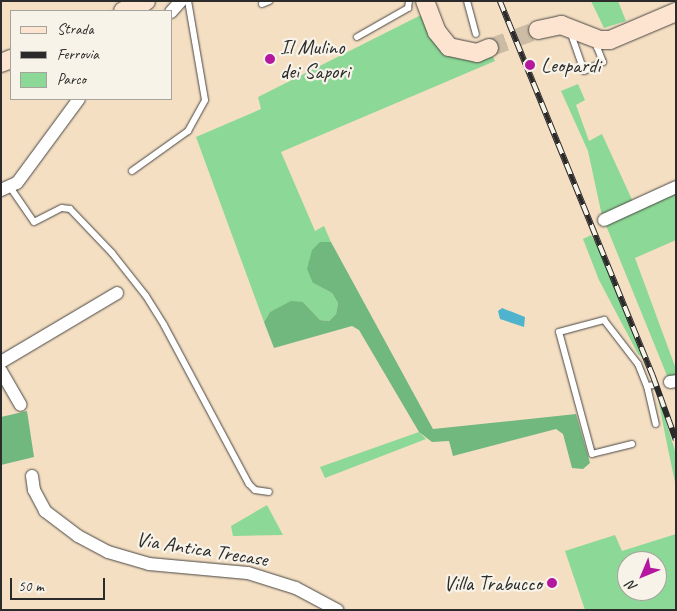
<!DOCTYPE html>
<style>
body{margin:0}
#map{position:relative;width:677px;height:611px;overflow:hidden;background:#f4dfc3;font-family:Caveat,sans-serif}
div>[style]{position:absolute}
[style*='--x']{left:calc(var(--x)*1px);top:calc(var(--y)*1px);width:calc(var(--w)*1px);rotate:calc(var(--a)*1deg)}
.green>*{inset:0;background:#8cd896}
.forest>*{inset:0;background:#71b87f}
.water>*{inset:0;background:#4fb3ce}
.secondary-tunnel>*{height:18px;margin-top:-9px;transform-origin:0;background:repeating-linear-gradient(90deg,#ccbba5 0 18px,transparent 0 27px)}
.roads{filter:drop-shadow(0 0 1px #494642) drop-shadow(0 0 1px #494642)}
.lane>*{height:6px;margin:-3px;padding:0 3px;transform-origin:3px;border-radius:3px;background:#fff}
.street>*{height:12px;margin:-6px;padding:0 6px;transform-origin:6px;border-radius:6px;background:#fff}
.secondary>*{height:18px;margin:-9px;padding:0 9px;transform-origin:9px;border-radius:9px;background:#fde4d1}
.rail>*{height:5.5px;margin-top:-2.75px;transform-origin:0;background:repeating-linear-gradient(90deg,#f7f3e8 0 11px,#2b2b2b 0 22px);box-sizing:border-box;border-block:1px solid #2b2b2b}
.dots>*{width:14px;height:14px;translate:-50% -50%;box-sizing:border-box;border:2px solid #f7f3e8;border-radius:50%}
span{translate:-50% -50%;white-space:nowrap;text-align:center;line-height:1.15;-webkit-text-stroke:4.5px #f7f3e8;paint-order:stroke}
.poi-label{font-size:21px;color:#2b2b2b}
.left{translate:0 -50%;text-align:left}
.right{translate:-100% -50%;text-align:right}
.street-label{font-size:21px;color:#2b2b2b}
.frame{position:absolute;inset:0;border:2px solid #2b2b2b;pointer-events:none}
.legend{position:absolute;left:10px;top:10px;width:162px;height:90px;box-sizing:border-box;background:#f7f3e8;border:1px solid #a5a39c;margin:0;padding:6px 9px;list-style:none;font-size:15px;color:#2b2b2b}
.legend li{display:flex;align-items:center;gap:10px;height:25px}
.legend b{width:25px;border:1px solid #a5a39c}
.north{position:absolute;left:617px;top:551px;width:50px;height:50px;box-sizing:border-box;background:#f7f3e8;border:1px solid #a5a39c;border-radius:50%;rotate:225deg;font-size:14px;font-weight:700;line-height:20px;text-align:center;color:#2b2b2b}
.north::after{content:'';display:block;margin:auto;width:18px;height:22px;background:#b5179e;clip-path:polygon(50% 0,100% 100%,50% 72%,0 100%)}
.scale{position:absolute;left:10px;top:578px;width:95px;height:22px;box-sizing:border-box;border:2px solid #2b2b2b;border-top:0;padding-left:6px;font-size:15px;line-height:18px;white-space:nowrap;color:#2b2b2b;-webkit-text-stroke:4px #f7f3e8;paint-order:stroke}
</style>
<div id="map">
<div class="green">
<div style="clip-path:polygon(591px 1px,618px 1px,626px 21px,604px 28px)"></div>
<div style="clip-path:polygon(423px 14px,445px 52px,469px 60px,492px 54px,495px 61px,281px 152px,315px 231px,324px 226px,331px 242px,320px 242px,313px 283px,332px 293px,338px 303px,336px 314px,329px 321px,320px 320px,303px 302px,270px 312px,264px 322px,196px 137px,261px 109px,258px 97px)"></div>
<div style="clip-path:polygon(578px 84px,585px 100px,576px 105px,589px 141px,602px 134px,634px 204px,602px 216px,588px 151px,561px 91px)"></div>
<div style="clip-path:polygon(676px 192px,676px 240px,635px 258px,676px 369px,676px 375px,668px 378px,605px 223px)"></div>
<div style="clip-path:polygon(591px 235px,602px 254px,643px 358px,638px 354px,599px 280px,583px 239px)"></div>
<div style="clip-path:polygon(656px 389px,676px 454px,676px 487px,667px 444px)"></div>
<div style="clip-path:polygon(419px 432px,426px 439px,325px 478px,320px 467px)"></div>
<div style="clip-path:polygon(267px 505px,283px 535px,233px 536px,231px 526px)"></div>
<div style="clip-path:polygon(evenodd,676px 534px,676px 610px,585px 610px,565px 551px,615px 535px,622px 551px,676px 534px,627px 561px,657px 561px,657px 591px,627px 591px,627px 561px)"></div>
</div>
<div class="forest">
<div style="clip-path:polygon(320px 242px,331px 242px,433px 429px,576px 414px,590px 463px,583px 469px,572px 468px,563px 434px,556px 429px,453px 456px,449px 441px,432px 442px,419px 432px,359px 330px,352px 326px,274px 348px,264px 322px,270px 312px,291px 301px,303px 302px,320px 320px,329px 321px,336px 314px,338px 303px,332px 293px,313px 283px,307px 269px,312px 250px)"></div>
<div style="clip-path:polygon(27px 411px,34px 457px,1px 465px,1px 417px)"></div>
</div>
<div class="water">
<div style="clip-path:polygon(502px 308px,525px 317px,524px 327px,500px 319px,498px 311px)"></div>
</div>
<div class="secondary-tunnel">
<div style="--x:489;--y:48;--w:52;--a:-20.2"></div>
</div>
<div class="roads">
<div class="lane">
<div style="--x:467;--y:1;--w:34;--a:75"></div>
<div style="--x:262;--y:4;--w:8;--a:-23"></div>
<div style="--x:570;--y:31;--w:42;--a:70.7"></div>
<div style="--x:584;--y:71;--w:21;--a:-25"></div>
<div style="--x:603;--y:62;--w:16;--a:-112"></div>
<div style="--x:597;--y:47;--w:5;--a:-68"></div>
<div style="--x:357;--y:37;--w:59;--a:-29.6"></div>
<div style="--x:408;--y:8;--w:7;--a:-82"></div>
<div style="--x:132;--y:171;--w:69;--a:-35.5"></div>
<div style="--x:188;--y:131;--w:35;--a:-61"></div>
<div style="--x:205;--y:100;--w:100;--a:-99.7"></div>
<div style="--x:10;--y:187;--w:42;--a:55.6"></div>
<div style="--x:34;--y:222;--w:31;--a:-27"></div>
<div style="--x:62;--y:208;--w:8;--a:7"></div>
<div style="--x:70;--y:209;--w:61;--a:46.3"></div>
<div style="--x:112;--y:253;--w:55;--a:51.7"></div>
<div style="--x:146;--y:296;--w:34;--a:58"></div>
<div style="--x:164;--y:325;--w:180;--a:61.9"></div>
<div style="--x:249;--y:484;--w:8;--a:45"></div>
<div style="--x:255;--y:490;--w:14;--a:8"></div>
<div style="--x:647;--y:386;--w:39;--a:77"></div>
<div style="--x:632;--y:444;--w:41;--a:166"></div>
<div style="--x:592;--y:454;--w:126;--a:-105.1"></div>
<div style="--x:559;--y:332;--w:47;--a:-14.9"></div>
<div style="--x:604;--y:320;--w:56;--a:52.3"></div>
<div style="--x:638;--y:364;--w:24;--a:68"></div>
<div style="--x:647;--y:386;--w:7;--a:-8"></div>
</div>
<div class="street">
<div style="--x:171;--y:12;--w:15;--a:-48"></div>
<div style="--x:1;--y:190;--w:17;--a:-24"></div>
<div style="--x:17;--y:183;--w:104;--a:-53.6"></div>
<div style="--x:604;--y:220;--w:79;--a:-24.6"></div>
<div style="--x:1;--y:362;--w:135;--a:-30.7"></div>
<div style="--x:1;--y:371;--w:39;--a:60"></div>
<div style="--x:670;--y:382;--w:6;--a:-9"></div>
<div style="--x:32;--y:476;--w:14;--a:82"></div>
<div style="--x:34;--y:490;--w:24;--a:62"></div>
<div style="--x:45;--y:511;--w:41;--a:37.1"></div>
<div style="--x:78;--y:536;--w:34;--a:28"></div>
<div style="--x:108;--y:552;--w:43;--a:16.3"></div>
<div style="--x:149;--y:564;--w:99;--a:5.2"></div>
<div style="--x:248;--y:573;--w:50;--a:17.4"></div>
<div style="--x:296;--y:588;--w:47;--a:28.2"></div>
</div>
<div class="secondary">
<div style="--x:425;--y:1;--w:33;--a:69"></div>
<div style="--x:437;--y:32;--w:19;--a:51"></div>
<div style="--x:449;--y:47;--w:29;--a:12"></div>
<div style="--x:477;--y:53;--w:13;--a:-23"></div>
<div style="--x:123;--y:11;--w:25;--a:-23"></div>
<div style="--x:538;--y:30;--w:24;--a:-12"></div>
<div style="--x:561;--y:25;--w:42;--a:21"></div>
<div style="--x:600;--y:40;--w:10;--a:0"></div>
<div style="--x:610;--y:40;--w:72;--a:-23"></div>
<div style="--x:1;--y:63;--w:11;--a:-22"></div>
</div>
</div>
<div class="rail">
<div style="--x:500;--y:1;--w:405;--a:67.8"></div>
<div style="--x:653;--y:376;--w:68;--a:70.2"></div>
</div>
<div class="dots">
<div style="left:270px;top:59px;background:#b5179e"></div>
<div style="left:530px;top:65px;background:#b5179e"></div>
<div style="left:552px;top:583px;background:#b5179e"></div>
</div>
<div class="poi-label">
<span class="left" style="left:280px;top:59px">Il Mulino<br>dei Sapori</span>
<span class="left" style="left:541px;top:65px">Leopardi</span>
<span class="right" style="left:542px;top:583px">Villa Trabucco</span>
</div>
<div class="street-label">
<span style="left:202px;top:549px;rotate:9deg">Via Antica Trecase</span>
</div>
<div class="frame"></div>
<ul class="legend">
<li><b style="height:6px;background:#fde4d1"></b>Strada</li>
<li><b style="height:6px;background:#2b2b2b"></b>Ferrovia</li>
<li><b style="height:14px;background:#8cd896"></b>Parco</li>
</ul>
<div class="north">N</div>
<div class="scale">50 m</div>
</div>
